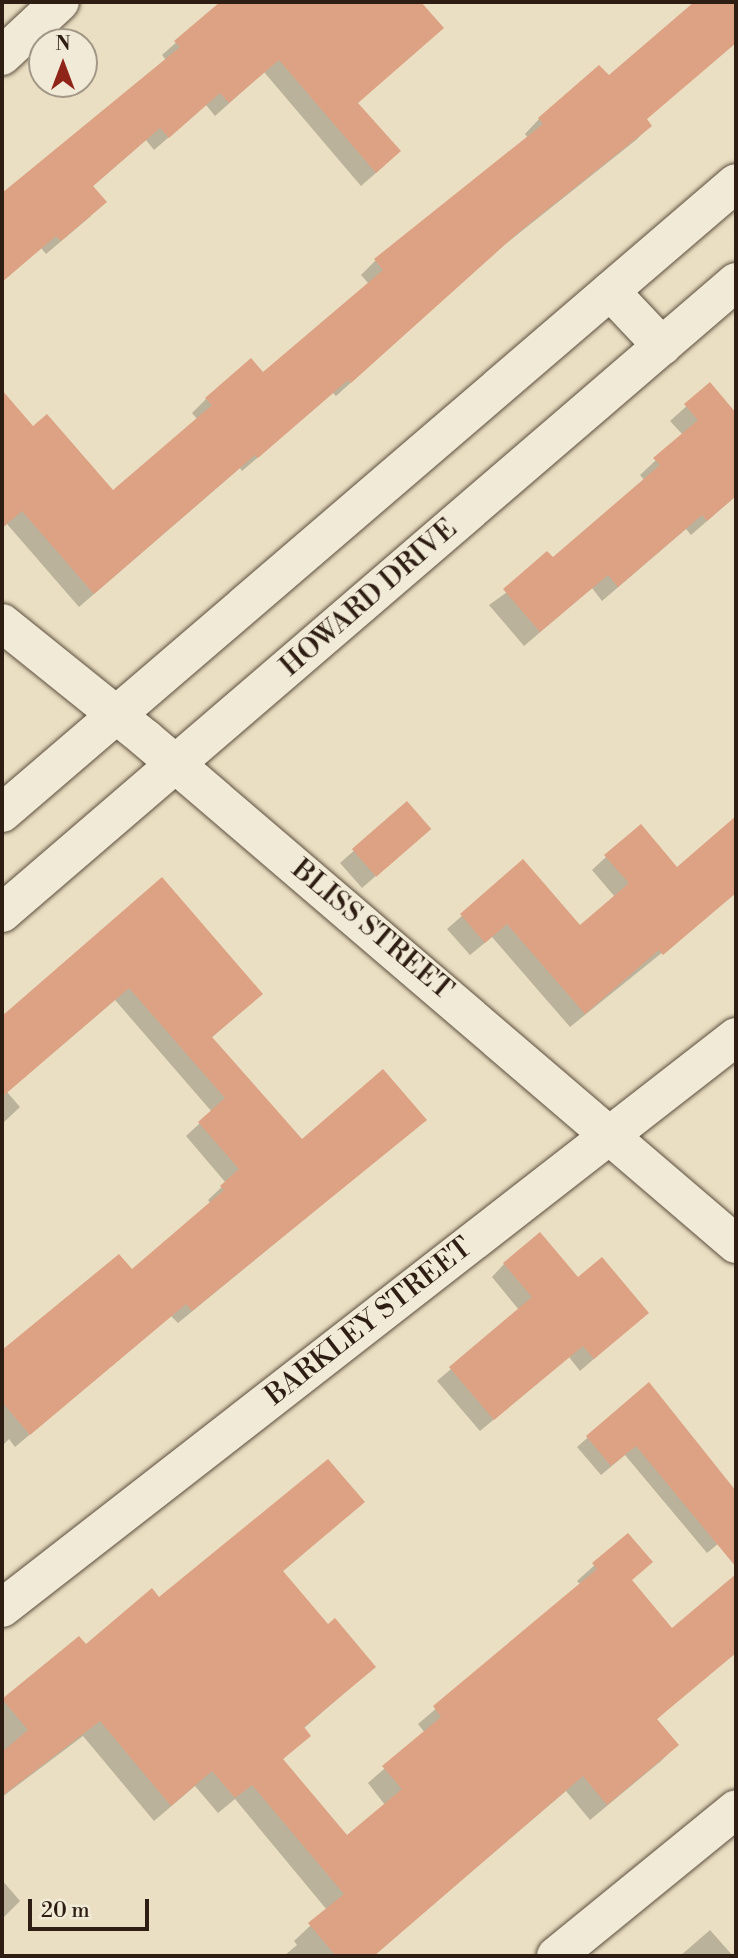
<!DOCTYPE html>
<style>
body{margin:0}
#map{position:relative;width:738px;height:1958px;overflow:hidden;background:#eadfc2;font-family:"Libre Bodoni",serif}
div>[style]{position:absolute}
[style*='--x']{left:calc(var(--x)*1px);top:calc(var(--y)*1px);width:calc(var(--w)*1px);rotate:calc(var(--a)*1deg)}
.shadow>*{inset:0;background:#0003}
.building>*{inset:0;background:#dda184;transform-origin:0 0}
.roads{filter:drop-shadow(0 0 2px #5c4e3e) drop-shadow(0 0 2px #5c4e3e)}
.street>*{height:38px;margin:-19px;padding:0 19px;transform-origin:19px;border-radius:19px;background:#f1ead7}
.secondary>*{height:38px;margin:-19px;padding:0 19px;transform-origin:19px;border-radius:19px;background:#f1ead7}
span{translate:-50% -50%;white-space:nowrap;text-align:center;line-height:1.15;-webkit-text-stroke:5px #f1ead7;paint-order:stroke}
.street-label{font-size:28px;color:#2d1d12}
.frame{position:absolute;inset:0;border:4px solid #2d1d12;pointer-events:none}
.north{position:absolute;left:28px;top:28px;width:70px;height:70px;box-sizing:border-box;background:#f1ead7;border:2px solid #a39888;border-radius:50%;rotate:0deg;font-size:19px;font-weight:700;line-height:28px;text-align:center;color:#2d1d12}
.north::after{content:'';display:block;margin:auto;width:24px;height:32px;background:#8f2418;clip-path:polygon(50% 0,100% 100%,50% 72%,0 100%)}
.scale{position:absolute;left:28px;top:1899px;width:121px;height:32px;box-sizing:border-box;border:4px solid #2d1d12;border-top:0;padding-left:9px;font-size:21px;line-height:24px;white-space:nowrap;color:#2d1d12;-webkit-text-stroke:5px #f1ead7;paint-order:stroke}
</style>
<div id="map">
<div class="shadow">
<div style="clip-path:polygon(222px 2px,390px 2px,404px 17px,356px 104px,385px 165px,361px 186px,264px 72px,215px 116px,206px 105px,154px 150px,146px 140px,92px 187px,91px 216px,46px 254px,41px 248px,2px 282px,2px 198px,166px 60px,162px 55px)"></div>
<div style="clip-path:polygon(696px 2px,736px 2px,736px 40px,645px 120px,650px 126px,636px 140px,503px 246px,336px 396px,333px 393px,242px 471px,240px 468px,79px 607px,7px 524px,2px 528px,2px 393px,33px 428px,113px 492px,198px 420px,192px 413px,206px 399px,263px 375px,369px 284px,361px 275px,375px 261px,528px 138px,525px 134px,539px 119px,608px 78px)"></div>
<div style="clip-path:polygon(710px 385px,736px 415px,736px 496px,691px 535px,686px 529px,602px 601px,592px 588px,524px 646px,489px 605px,552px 560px,645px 481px,640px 475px,683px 435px,670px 421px)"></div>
<div style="clip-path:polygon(407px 804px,416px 841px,362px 888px,340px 863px)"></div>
<div style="clip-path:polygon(736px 819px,736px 893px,570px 1027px,492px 937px,470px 955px,447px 929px,523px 862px,580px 927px,615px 897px,592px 870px,606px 857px,677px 869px)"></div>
<div style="clip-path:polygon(162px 880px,247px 1007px,211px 1038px,302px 1141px,425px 1120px,178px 1323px,171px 1316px,15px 1447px,9px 1439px,2px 1446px,2px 1352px,24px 1333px,132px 1271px,211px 1204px,208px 1200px,226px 1183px,186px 1136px,212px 1112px,115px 1000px,7px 1092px,20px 1107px,2px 1124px,2px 1017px)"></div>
<div style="clip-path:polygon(504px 1264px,578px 1279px,647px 1313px,580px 1371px,569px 1357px,480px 1431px,437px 1381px,519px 1310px,492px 1277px)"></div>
<div style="clip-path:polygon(648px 1385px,736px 1493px,736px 1529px,707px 1553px,625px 1455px,601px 1475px,577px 1447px)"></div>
<div style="clip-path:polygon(363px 1502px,282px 1572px,328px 1626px,374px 1667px,303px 1729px,308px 1736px,282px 1760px,347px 1837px,385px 1805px,368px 1783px,425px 1733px,418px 1724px,581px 1585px,577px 1581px,628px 1535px,630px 1582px,672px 1631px,736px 1576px,736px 1648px,656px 1720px,677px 1745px,661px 1761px,590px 1820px,566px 1791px,372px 1956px,284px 1956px,297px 1945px,294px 1941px,327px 1910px,235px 1799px,218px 1813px,195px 1786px,154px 1821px,83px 1736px,2px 1797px,2px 1702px,79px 1638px,85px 1646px,159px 1599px)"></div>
<div style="clip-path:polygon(2px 1880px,20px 1901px,2px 1919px)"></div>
<div style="clip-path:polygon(710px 1930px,733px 1956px,680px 1956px)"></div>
</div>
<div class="building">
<div style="clip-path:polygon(220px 2px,421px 2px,444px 28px,358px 103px,401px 151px,376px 173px,279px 60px,229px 103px,220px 93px,169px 138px,160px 128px,93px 186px,107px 202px,61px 241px,56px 236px,2px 282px,2px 193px,180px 47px,174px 41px)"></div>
<div style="clip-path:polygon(694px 2px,736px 2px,736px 43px,647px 119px,652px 126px,519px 232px,351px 383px,348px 380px,258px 458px,255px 455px,94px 594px,22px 511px,2px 528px,2px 390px,33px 426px,47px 414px,113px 490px,212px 405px,205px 398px,251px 358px,263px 372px,383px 270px,374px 259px,543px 124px,538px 118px,599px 65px,609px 75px)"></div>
<div style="clip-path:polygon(710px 382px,736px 413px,736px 496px,707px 521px,702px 515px,618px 587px,608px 575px,540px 632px,503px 589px,547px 551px,553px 557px,660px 465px,653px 458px,698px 420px,684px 404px)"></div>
<div style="left:407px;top:801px;width:37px;height:73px;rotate:49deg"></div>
<div style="clip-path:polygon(736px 816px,736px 893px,663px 955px,659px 950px,585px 1014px,507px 924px,485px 943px,460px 914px,523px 859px,580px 925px,629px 883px,604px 855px,641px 824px,677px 867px)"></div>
<div style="clip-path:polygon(162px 877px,263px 994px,212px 1037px,302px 1139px,383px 1069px,427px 1120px,192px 1311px,186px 1304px,30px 1435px,2px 1402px,2px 1350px,119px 1254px,132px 1269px,224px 1190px,220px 1186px,239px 1169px,198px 1122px,225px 1098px,129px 988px,2px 1097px,2px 1016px)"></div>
<div style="clip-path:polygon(540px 1232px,578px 1277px,602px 1257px,649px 1313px,594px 1359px,583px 1346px,494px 1420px,449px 1367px,532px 1297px,503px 1263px)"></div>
<div style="clip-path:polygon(649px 1382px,736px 1491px,736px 1567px,636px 1446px,611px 1466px,586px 1436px)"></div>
<div style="clip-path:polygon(328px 1459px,365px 1502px,283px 1571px,328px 1624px,335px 1618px,376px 1667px,304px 1727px,311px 1736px,283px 1759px,347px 1835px,402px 1789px,382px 1766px,441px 1717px,433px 1706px,597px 1569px,592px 1563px,628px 1533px,653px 1562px,632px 1580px,672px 1628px,736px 1574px,736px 1653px,657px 1719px,679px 1745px,607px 1805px,583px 1776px,374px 1956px,336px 1956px,308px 1923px,344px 1894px,252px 1785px,235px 1798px,212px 1771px,171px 1806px,100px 1721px,2px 1796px,2px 1752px,28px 1730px,2px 1699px,79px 1636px,86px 1644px,152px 1588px,159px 1597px)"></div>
</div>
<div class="roads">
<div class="street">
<div style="--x:2;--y:56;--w:79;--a:-43"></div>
<div style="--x:2;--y:623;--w:184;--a:38.8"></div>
<div style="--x:145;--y:738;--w:778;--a:40.57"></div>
<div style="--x:2;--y:1608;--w:930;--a:-37.88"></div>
<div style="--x:556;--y:1956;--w:232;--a:-39.2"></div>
</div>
<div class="secondary">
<div style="--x:610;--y:291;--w:76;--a:46.6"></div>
<div style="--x:2;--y:813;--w:967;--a:-40.64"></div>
<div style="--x:2;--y:913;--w:968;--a:-40.68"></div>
</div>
</div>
<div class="street-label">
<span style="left:369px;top:598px;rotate:-41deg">HOWARD DRIVE</span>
<span style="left:372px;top:930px;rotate:40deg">BLISS STREET</span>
<span style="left:369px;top:1322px;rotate:-38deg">BARKLEY STREET</span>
</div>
<div class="frame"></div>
<div class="north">N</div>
<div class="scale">20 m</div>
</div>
